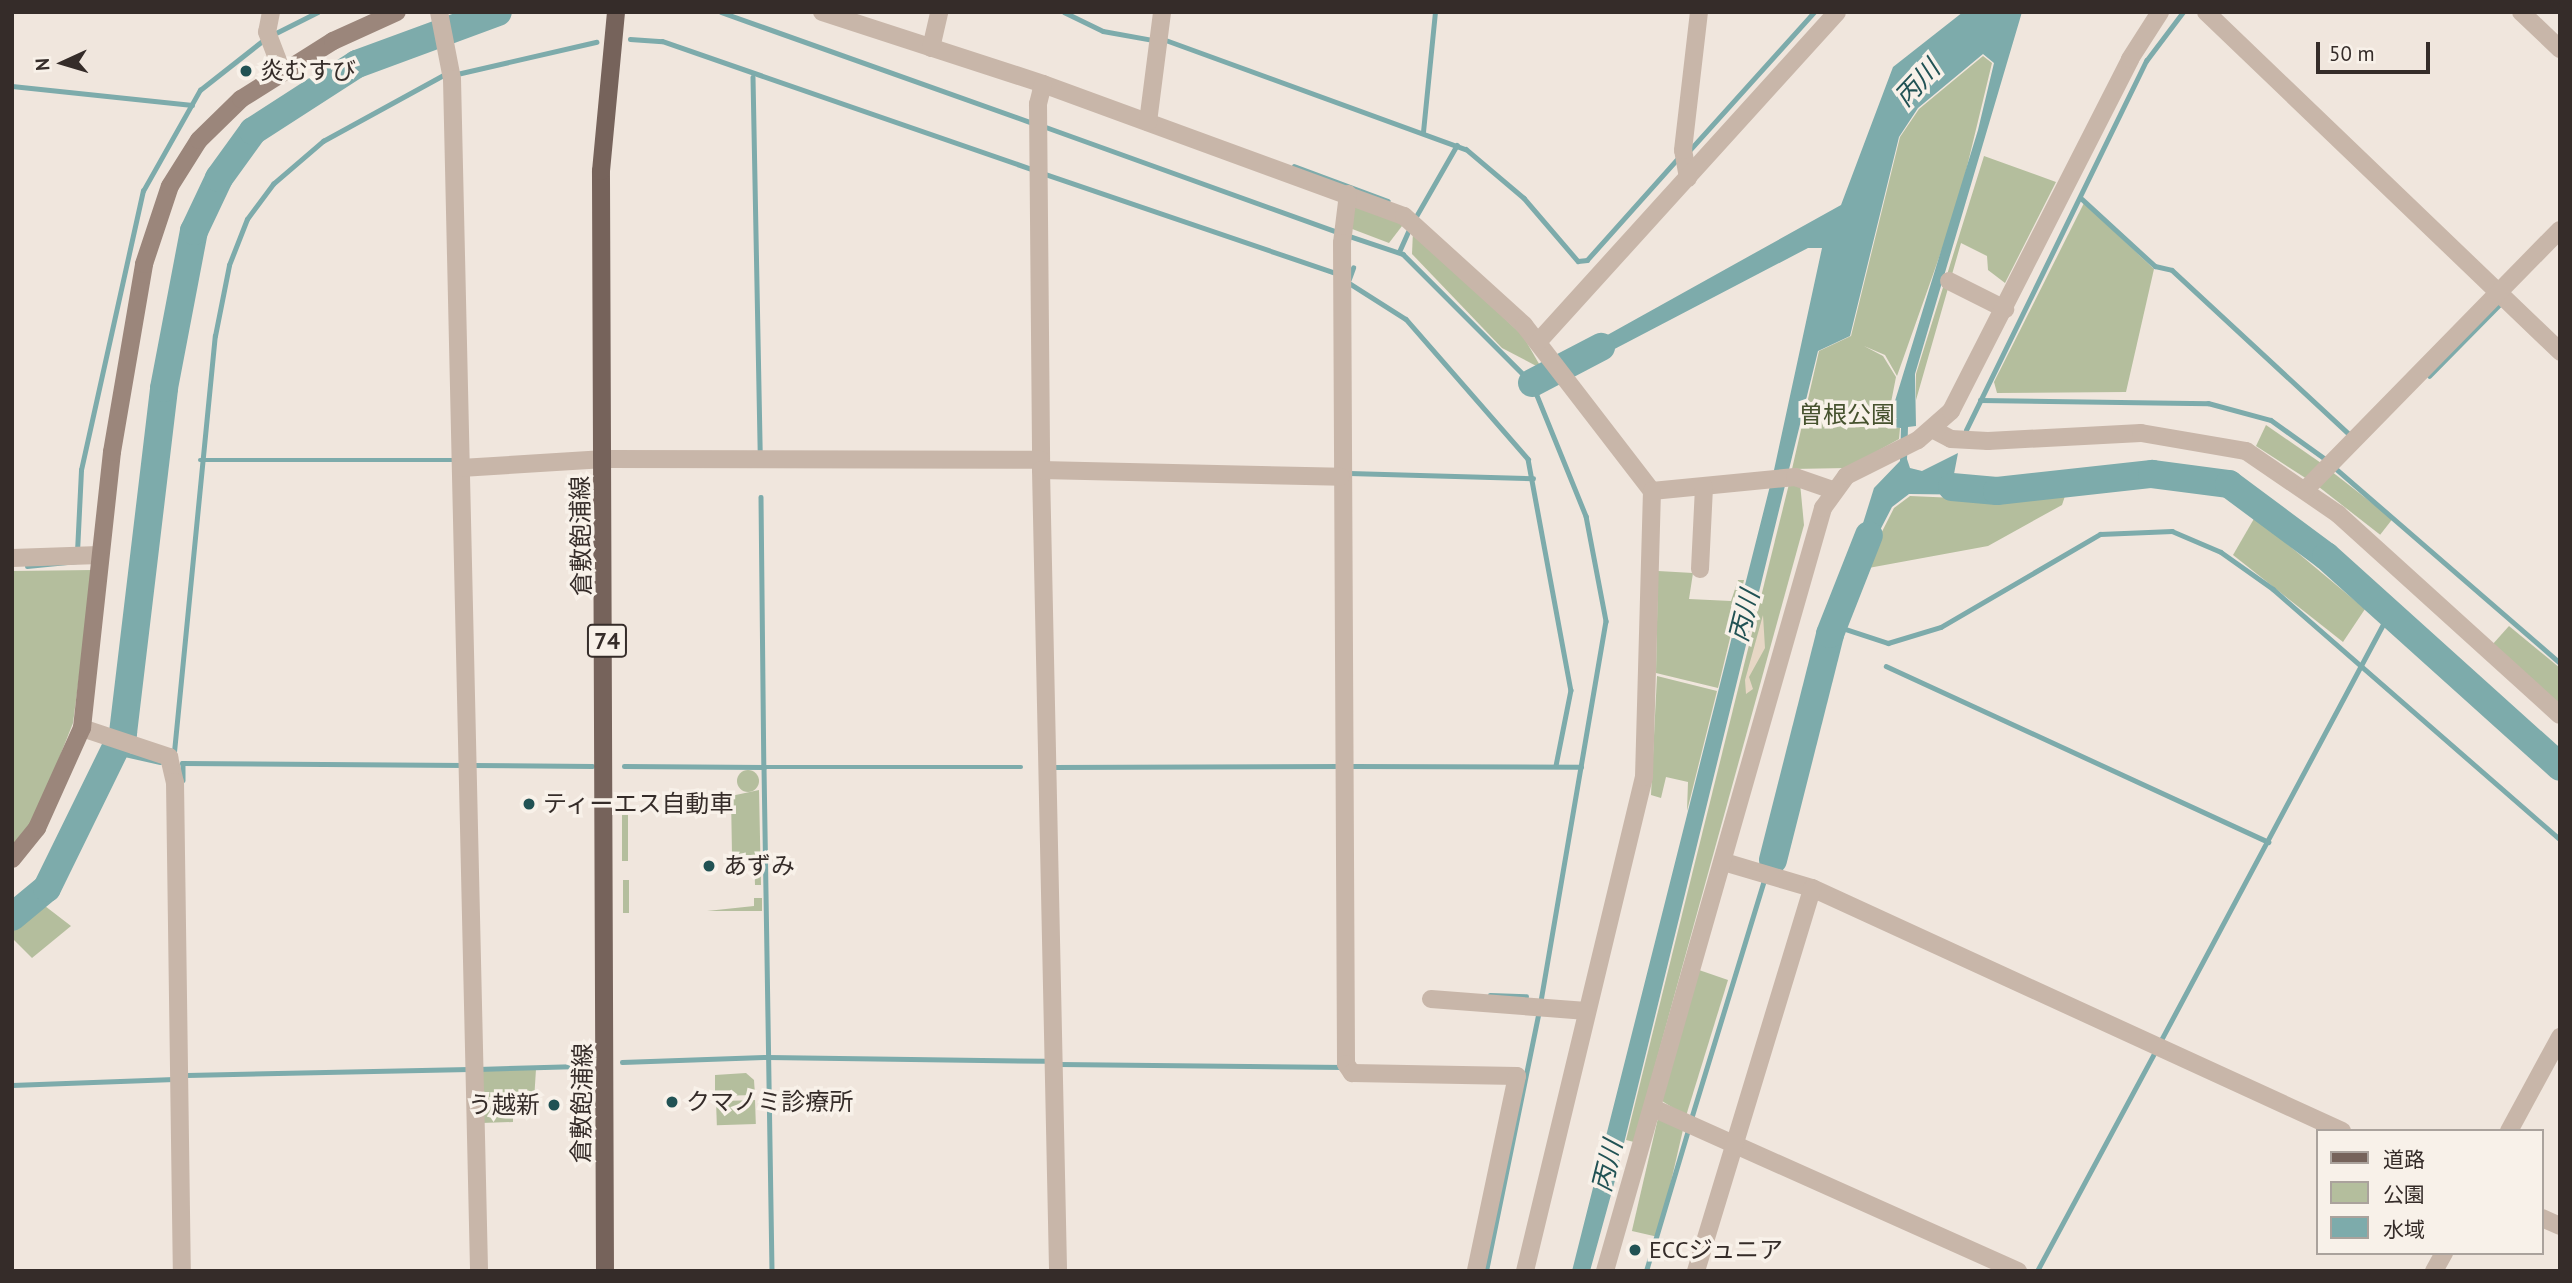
<!DOCTYPE html>
<meta charset="utf-8">
<style>
body{margin:0}
#map{position:relative;width:2572px;height:1283px;overflow:hidden;background:#f0e6dd;font-family:"PT Sans","Noto Sans JP",sans-serif}
div>[style]{position:absolute}
[style*='--x']{left:calc(var(--x)*1px);top:calc(var(--y)*1px);width:calc(var(--w)*1px);rotate:calc(var(--a)*1deg)}
.green>*{inset:0;background:#b4be9d;transform-origin:0 0}
.round{border-radius:50%}
.plaza>*{inset:0;background:#e7d7c5}
.water>*{inset:0;background:#7dabab}
.stream>*{height:4.5px;margin:-2.25px;padding:0 2.25px;transform-origin:2.25px;border-radius:2.25px;background:#7dabab}
.river>*{height:28px;margin:-14px;padding:0 14px;transform-origin:14px;border-radius:14px;background:#7dabab}
.street>*{height:18px;margin:-9px;padding:0 9px;transform-origin:9px;border-radius:9px;background:#c8b6a9}
.secondary>*{height:18px;margin:-9px;padding:0 9px;transform-origin:9px;border-radius:9px;background:#9b867b}
.primary>*{height:18px;margin:-9px;padding:0 9px;transform-origin:9px;border-radius:9px;background:#76635b}
.dots>*{width:19px;height:19px;translate:-50% -50%;box-sizing:border-box;border:4px solid #f8f1e9;border-radius:50%}
span{translate:-50% -50%;white-space:nowrap;text-align:center;line-height:1.15;-webkit-text-stroke:7px #f8f1e9;paint-order:stroke}
.shield-label span{padding:2px 5px;background:#f8f1e9;border:2px solid;border-radius:5px;-webkit-text-stroke-width:0}
.shield-label{font-size:23px;color:#352c29;font-weight:700}
.poi-label{font-size:24px;color:#352c29}
.left{translate:0 -50%;text-align:left}
.right{translate:-100% -50%;text-align:right}
.park-label{font-size:24px;color:#46522e}
.street-label{font-size:24px;color:#352c29}
.water-label{font-size:26px;color:#215254;font-style:italic}
.frame{position:absolute;inset:0;border:14px solid #352c29;pointer-events:none}
.legend{position:absolute;left:2316px;top:1129px;width:228px;height:126px;box-sizing:border-box;background:#f8f1e9;border:2px solid #aaa29c;margin:0;padding:9px 12px;list-style:none;font-size:21px;color:#352c29}
.legend li{display:flex;align-items:center;gap:14px;height:35px}
.legend b{width:35px;border:2px solid #aaa29c}
.north{position:absolute;left:28px;top:28px;width:70px;height:70px;-webkit-text-stroke:5px #f8f1e9;paint-order:stroke;rotate:266deg;font-size:19px;font-weight:700;line-height:28px;text-align:center;color:#352c29}
.north::after{content:'';display:block;margin:auto;width:24px;height:32px;background:#352c29;clip-path:polygon(50% 0,100% 100%,50% 72%,0 100%)}
.scale{position:absolute;left:2316px;top:42px;width:114px;height:32px;box-sizing:border-box;border:4px solid #352c29;border-top:0;padding-left:9px;font-size:21px;line-height:24px;white-space:nowrap;color:#352c29;-webkit-text-stroke:5px #f8f1e9;paint-order:stroke}
</style>
<div id="map">
<div class="green">
<div style="clip-path:polygon(1983px 56px,1992px 63px,1958px 204px,1897px 376px,1885px 355px,1864px 346px,1883px 356px,1896px 377px,1886px 428px,1900px 428px,1899px 439px,1847px 468px,1792px 469px,1819px 351px,1851px 336px,1900px 137px,1919px 109px)"></div>
<div style="clip-path:polygon(1984px 156px,2056px 182px,2005px 283px,1988px 270px,1987px 256px,1961px 243px,1916px 400px,1916px 374px)"></div>
<div style="clip-path:polygon(1352px 202px,1402px 223px,1402px 226px,1389px 243px,1347px 227px)"></div>
<div style="clip-path:polygon(2084px 203px,2154px 269px,2126px 392px,1997px 393px,1994px 382px)"></div>
<div style="clip-path:polygon(1413px 231px,1523px 336px,1542px 369px,1502px 348px,1412px 254px)"></div>
<div style="clip-path:polygon(2266px 425px,2321px 463px,2307px 479px,2256px 446px)"></div>
<div style="left:2331px;top:471px;width:78px;height:20px;rotate:38deg"></div>
<div style="clip-path:polygon(1800px 483px,1804px 525px,1634px 1142px,1626px 1140px,1789px 484px)"></div>
<div style="clip-path:polygon(2067px 490px,2062px 505px,1988px 546px,1863px 569px,1894px 508px,1910px 496px,1979px 499px)"></div>
<div style="clip-path:polygon(2255px 517px,2365px 609px,2343px 642px,2233px 555px)"></div>
<div style="clip-path:polygon(93px 570px,73px 723px,37px 814px,12px 848px,12px 571px)"></div>
<div style="clip-path:polygon(1658px 571px,1693px 573px,1689px 599px,1731px 601px,1738px 580px,1744px 580px,1718px 688px,1656px 673px)"></div>
<div style="clip-path:polygon(2509px 626px,2560px 668px,2560px 708px,2492px 645px)"></div>
<div style="clip-path:polygon(1657px 676px,1717px 691px,1687px 811px,1688px 782px,1666px 777px,1661px 798px,1651px 795px)"></div>
<div class="round" style="left:737px;top:770px;width:22px;height:22px"></div>
<div style="clip-path:polygon(759px 790px,761px 885px,755px 885px,754px 855px,732px 855px,731px 796px)"></div>
<div style="left:628px;top:815px;width:46px;height:6px;rotate:90deg"></div>
<div style="clip-path:polygon(59px 879px,45px 906px,71px 926px,32px 958px,12px 938px,12px 926px)"></div>
<div style="left:623px;top:880px;width:6px;height:33px"></div>
<div style="clip-path:polygon(754px 898px,762px 898px,762px 911px,707px 911px,754px 906px)"></div>
<div style="clip-path:polygon(1699px 970px,1728px 980px,1686px 1116px,1662px 1101px)"></div>
<div style="clip-path:polygon(536px 1069px,534px 1101px,513px 1101px,513px 1122px,481px 1123px,479px 1070px)"></div>
<div style="clip-path:polygon(746px 1073px,754px 1080px,755px 1095px,715px 1096px,715px 1075px)"></div>
<div style="left:755px;top:1100px;width:24px;height:39px;rotate:88deg"></div>
<div style="left:1658px;top:1118px;width:27px;height:116px;rotate:13deg"></div>
</div>
<div class="plaza">
<div style="clip-path:polygon(1763px 615px,1765px 648px,1749px 677px,1753px 689px,1746px 694px,1745px 680px)"></div>
</div>
<div class="water">
<div style="clip-path:polygon(1963px 12px,2022px 12px,1915px 374px,1916px 426px,1908px 427px,1907px 459px,1910px 468px,1922px 471px,1958px 453px,1954px 474px,1991px 486px,1991px 495px,1909px 494px,1892px 507px,1859px 571px,1849px 568px,1874px 488px,1900px 461px,1901px 428px,1887px 427px,1978px 130px,1994px 63px,1983px 54px,1918px 108px,1899px 137px,1850px 336px,1818px 351px,1614px 1184px,1590px 1271px,1572px 1271px,1774px 470px,1822px 248px,1808px 248px,1582px 366px,1571px 368px,1566px 358px,1841px 205px,1893px 67px)"></div>
</div>
<div class="stream">
<div style="--x:721;--y:12;--w:333;--a:19.6"></div>
<div style="--x:1064;--y:12;--w:43;--a:26"></div>
<div style="--x:1103;--y:31;--w:51;--a:10.2"></div>
<div style="--x:274;--y:34;--w:49;--a:-26.6"></div>
<div style="--x:630;--y:39;--w:32;--a:4"></div>
<div style="--x:662;--y:41;--w:394;--a:19.1"></div>
<div style="--x:1163;--y:39;--w:322;--a:20"></div>
<div style="--x:1466;--y:149;--w:76;--a:40.2"></div>
<div style="--x:1524;--y:198;--w:83;--a:49.4"></div>
<div style="--x:1578;--y:261;--w:9;--a:-6"></div>
<div style="--x:1587;--y:260;--w:140;--a:-48.2"></div>
<div style="--x:457;--y:74;--w:143;--a:-13"></div>
<div style="--x:753;--y:77;--w:378;--a:88.9"></div>
<div style="--x:12;--y:86;--w:181;--a:6"></div>
<div style="--x:1043;--y:126;--w:313;--a:19.8"></div>
<div style="--x:1423;--y:132;--w:121;--a:-84.3"></div>
<div style="--x:1688;--y:152;--w:188;--a:-48"></div>
<div style="--x:1294;--y:166;--w:100;--a:20.4"></div>
<div style="--x:1042;--y:173;--w:311;--a:18.8"></div>
<div style="--x:2082;--y:199;--w:99;--a:42.5"></div>
<div style="--x:2155;--y:266;--w:17;--a:13"></div>
<div style="--x:2172;--y:270;--w:243;--a:42.8"></div>
<div style="--x:1414;--y:220;--w:86;--a:-60.2"></div>
<div style="--x:1346;--y:235;--w:60;--a:18.4"></div>
<div style="--x:1403;--y:254;--w:182;--a:45"></div>
<div style="--x:1532;--y:383;--w:144;--a:67.9"></div>
<div style="--x:1586;--y:516;--w:107;--a:79.2"></div>
<div style="--x:1606;--y:621;--w:387;--a:99.7"></div>
<div style="--x:1399;--y:252;--w:27;--a:-66"></div>
<div style="--x:1349;--y:279;--w:12;--a:-70"></div>
<div style="--x:1349;--y:283;--w:67;--a:32.3"></div>
<div style="--x:1406;--y:319;--w:186;--a:48.9"></div>
<div style="--x:1528;--y:459;--w:235;--a:79.5"></div>
<div style="--x:1571;--y:690;--w:77;--a:101.2"></div>
<div style="--x:2429;--y:376;--w:103;--a:-45.4"></div>
<div style="--x:1980;--y:400;--w:228;--a:0.8"></div>
<div style="--x:2208;--y:403;--w:65;--a:15.1"></div>
<div style="--x:2271;--y:420;--w:70;--a:35.7"></div>
<div style="--x:1966;--y:430;--w:411;--a:-64"></div>
<div style="--x:2146;--y:61;--w:61;--a:-52.9"></div>
<div style="--x:200;--y:460;--w:256;--a:0"></div>
<div style="--x:2334;--y:467;--w:299;--a:40.9"></div>
<div style="--x:1349;--y:473;--w:184;--a:1.6"></div>
<div style="--x:761;--y:497;--w:270;--a:89.4"></div>
<div style="--x:764;--y:767;--w:257;--a:0"></div>
<div style="--x:77;--y:552;--w:82;--a:-87.2"></div>
<div style="--x:81;--y:470;--w:286;--a:-77.5"></div>
<div style="--x:143;--y:191;--w:116;--a:-60.6"></div>
<div style="--x:200;--y:90;--w:84;--a:-38.2"></div>
<div style="--x:27;--y:566;--w:50;--a:-5.7"></div>
<div style="--x:1833;--y:625;--w:58;--a:18.1"></div>
<div style="--x:1888;--y:643;--w:55;--a:-16.8"></div>
<div style="--x:1941;--y:627;--w:184;--a:-30.3"></div>
<div style="--x:2100;--y:534;--w:72;--a:-2.4"></div>
<div style="--x:2172;--y:531;--w:53;--a:23.2"></div>
<div style="--x:2221;--y:552;--w:64;--a:35.4"></div>
<div style="--x:2273;--y:589;--w:381;--a:41.1"></div>
<div style="--x:1886;--y:666;--w:421;--a:24.7"></div>
<div style="--x:116;--y:752;--w:45;--a:12.8"></div>
<div style="--x:174;--y:752;--w:418;--a:-84.4"></div>
<div style="--x:215;--y:336;--w:72;--a:-78.8"></div>
<div style="--x:229;--y:265;--w:49;--a:-68.6"></div>
<div style="--x:247;--y:219;--w:44;--a:-53.4"></div>
<div style="--x:273;--y:184;--w:66;--a:-40.7"></div>
<div style="--x:323;--y:141;--w:141;--a:-28.7"></div>
<div style="--x:182;--y:763;--w:282;--a:0.4"></div>
<div style="--x:183;--y:763;--w:17;--a:90"></div>
<div style="--x:473;--y:765;--w:119;--a:0.5"></div>
<div style="--x:624;--y:766;--w:140;--a:0.4"></div>
<div style="--x:764;--y:767;--w:504;--a:89.09"></div>
<div style="--x:1351;--y:766;--w:230;--a:0.2"></div>
<div style="--x:1053;--y:767;--w:289;--a:-0.2"></div>
<div style="--x:1767;--y:871;--w:13;--a:-61"></div>
<div style="--x:1490;--y:995;--w:36;--a:2"></div>
<div style="--x:2160;--y:1042;--w:486;--a:-61.9"></div>
<div style="--x:622;--y:1062;--w:146;--a:-2"></div>
<div style="--x:768;--y:1057;--w:277;--a:0.8"></div>
<div style="--x:1059;--y:1064;--w:285;--a:0.6"></div>
<div style="--x:478;--y:1069;--w:102;--a:-1.7"></div>
<div style="--x:187;--y:1075;--w:282;--a:-1.2"></div>
<div style="--x:12;--y:1085;--w:162;--a:-2.1"></div>
<div style="--x:1691;--y:1119;--w:250;--a:-73"></div>
<div style="--x:1486;--y:1271;--w:265;--a:-78.5"></div>
<div style="--x:1646;--y:1271;--w:150;--a:-73.4"></div>
<div style="--x:2037;--y:1271;--w:251;--a:-61.7"></div>
</div>
<div class="river">
<div style="--x:1532;--y:383;--w:78;--a:-27.6"></div>
<div style="--x:1952;--y:487;--w:45;--a:5.1"></div>
<div style="--x:1997;--y:491;--w:156;--a:-6.3"></div>
<div style="--x:2152;--y:474;--w:78;--a:7.4"></div>
<div style="--x:2229;--y:484;--w:121;--a:36.6"></div>
<div style="--x:2326;--y:556;--w:315;--a:42"></div>
<div style="--x:1773;--y:860;--w:233;--a:-75.8"></div>
<div style="--x:1830;--y:634;--w:106;--a:-68.5"></div>
<div style="--x:12;--y:917;--w:45;--a:-39.6"></div>
<div style="--x:47;--y:888;--w:173;--a:-63.9"></div>
<div style="--x:123;--y:733;--w:347;--a:-83.2"></div>
<div style="--x:164;--y:388;--w:160;--a:-79.2"></div>
<div style="--x:194;--y:231;--w:59;--a:-64.7"></div>
<div style="--x:219;--y:178;--w:58;--a:-54.1"></div>
<div style="--x:253;--y:131;--w:124;--a:-32.8"></div>
<div style="--x:357;--y:64;--w:150;--a:-20.2"></div>
</div>
<div class="street">
<div style="--x:271;--y:12;--w:20;--a:101"></div>
<div style="--x:267;--y:32;--w:42;--a:69"></div>
<div style="--x:439;--y:12;--w:68;--a:79"></div>
<div style="--x:452;--y:79;--w:1192;--a:88.7"></div>
<div style="--x:822;--y:12;--w:232;--a:18"></div>
<div style="--x:1043;--y:84;--w:384;--a:20.1"></div>
<div style="--x:1404;--y:216;--w:162;--a:42.2"></div>
<div style="--x:1524;--y:325;--w:210;--a:52.4"></div>
<div style="--x:1652;--y:491;--w:144;--a:-5.6"></div>
<div style="--x:1795;--y:477;--w:39;--a:19"></div>
<div style="--x:2206;--y:12;--w:491;--a:43.8"></div>
<div style="--x:2521;--y:12;--w:54;--a:43.5"></div>
<div style="--x:931;--y:48;--w:37;--a:-77"></div>
<div style="--x:1043;--y:84;--w:21;--a:104"></div>
<div style="--x:1038;--y:104;--w:366;--a:89.5"></div>
<div style="--x:1041;--y:470;--w:801;--a:88.78"></div>
<div style="--x:1148;--y:122;--w:111;--a:-82.7"></div>
<div style="--x:1688;--y:178;--w:28;--a:-100"></div>
<div style="--x:1683;--y:150;--w:139;--a:-83.4"></div>
<div style="--x:1348;--y:194;--w:49;--a:97"></div>
<div style="--x:1342;--y:243;--w:821;--a:89.72"></div>
<div style="--x:1346;--y:1064;--w:11;--a:56"></div>
<div style="--x:1352;--y:1073;--w:165;--a:1"></div>
<div style="--x:1517;--y:1076;--w:199;--a:101.9"></div>
<div style="--x:1949;--y:281;--w:63;--a:26.6"></div>
<div style="--x:1538;--y:342;--w:445;--a:-47.8"></div>
<div style="--x:1934;--y:430;--w:19;--a:28"></div>
<div style="--x:1951;--y:439;--w:37;--a:3"></div>
<div style="--x:1988;--y:441;--w:153;--a:-3"></div>
<div style="--x:2141;--y:433;--w:107;--a:9.7"></div>
<div style="--x:2246;--y:451;--w:112;--a:34.4"></div>
<div style="--x:2338;--y:514;--w:299;--a:42.2"></div>
<div style="--x:461;--y:468;--w:144;--a:-3.6"></div>
<div style="--x:605;--y:459;--w:436;--a:0.1"></div>
<div style="--x:1041;--y:470;--w:300;--a:1.3"></div>
<div style="--x:2305;--y:490;--w:364;--a:-45.6"></div>
<div style="--x:12;--y:558;--w:87;--a:-2"></div>
<div style="--x:1700;--y:569;--w:82;--a:-87.2"></div>
<div style="--x:82;--y:728;--w:92;--a:18.4"></div>
<div style="--x:169;--y:757;--w:26;--a:77"></div>
<div style="--x:175;--y:782;--w:489;--a:89.2"></div>
<div style="--x:1724;--y:862;--w:92;--a:16.5"></div>
<div style="--x:1812;--y:888;--w:583;--a:24.63"></div>
<div style="--x:1431;--y:999;--w:156;--a:4.4"></div>
<div style="--x:1653;--y:1108;--w:400;--a:24.1"></div>
<div style="--x:2509;--y:1131;--w:107;--a:-61.5"></div>
<div style="--x:2542;--y:1218;--w:20;--a:24"></div>
<div style="--x:1525;--y:1271;--w:508;--a:-76.46"></div>
<div style="--x:1644;--y:777;--w:286;--a:-88.4"></div>
<div style="--x:1605;--y:1271;--w:794;--a:-74.05"></div>
<div style="--x:1823;--y:508;--w:39;--a:-54"></div>
<div style="--x:1846;--y:476;--w:80;--a:-26.6"></div>
<div style="--x:1918;--y:440;--w:44;--a:-41.3"></div>
<div style="--x:1951;--y:411;--w:395;--a:-63"></div>
<div style="--x:2130;--y:59;--w:56;--a:-57.4"></div>
<div style="--x:1696;--y:1271;--w:400;--a:-73.1"></div>
<div style="--x:2434;--y:1271;--w:21;--a:-61"></div>
</div>
<div class="secondary">
<div style="--x:12;--y:859;--w:40;--a:-51"></div>
<div style="--x:37;--y:828;--w:110;--a:-65.8"></div>
<div style="--x:82;--y:728;--w:278;--a:-83.8"></div>
<div style="--x:112;--y:452;--w:191;--a:-80.3"></div>
<div style="--x:144;--y:264;--w:82;--a:-71.6"></div>
<div style="--x:170;--y:186;--w:54;--a:-57.8"></div>
<div style="--x:199;--y:140;--w:59;--a:-44.3"></div>
<div style="--x:241;--y:99;--w:109;--a:-32.2"></div>
<div style="--x:333;--y:41;--w:70;--a:-24.4"></div>
</div>
<div class="primary">
<div style="--x:605;--y:1271;--w:1100;--a:-90.21"></div>
<div style="--x:601;--y:171;--w:160;--a:-84.6"></div>
</div>
<div class="dots">
<div style="left:246px;top:71px;background:#215254"></div>
<div style="left:529px;top:804px;background:#215254"></div>
<div style="left:709px;top:866px;background:#215254"></div>
<div style="left:672px;top:1102px;background:#215254"></div>
<div style="left:554px;top:1105px;background:#215254"></div>
<div style="left:1635px;top:1250px;background:#215254"></div>
</div>
<div class="shield-label">
<span style="left:607px;top:641px">74</span>
</div>
<div class="poi-label">
<span class="left" style="left:260px;top:71px">炎むすび</span>
<span class="left" style="left:543px;top:804px">ティーエス自動車</span>
<span class="left" style="left:723px;top:866px">あずみ</span>
<span class="left" style="left:686px;top:1102px">クマノミ診療所</span>
<span class="right" style="left:540px;top:1105px">う越新</span>
<span class="left" style="left:1649px;top:1250px">ECCジュニア</span>
</div>
<div class="park-label">
<span style="left:1847px;top:415px">曽根公園</span>
</div>
<div class="street-label">
<span style="left:581px;top:536px;rotate:-91deg">倉敷飽浦線</span>
<span style="left:582px;top:1103px;rotate:-89deg">倉敷飽浦線</span>
</div>
<div class="water-label">
<span style="left:1917px;top:83px;rotate:-47deg">丙川</span>
<span style="left:1744px;top:616px;rotate:-76deg">丙川</span>
<span style="left:1607px;top:1166px;rotate:-76deg">丙川</span>
</div>
<div class="frame"></div>
<ul class="legend">
<li><b style="height:9px;background:#76635b"></b>道路</li>
<li><b style="height:19px;background:#b4be9d"></b>公園</li>
<li><b style="height:19px;background:#7dabab"></b>水域</li>
</ul>
<div class="north">N</div>
<div class="scale">50 m</div>
</div>
